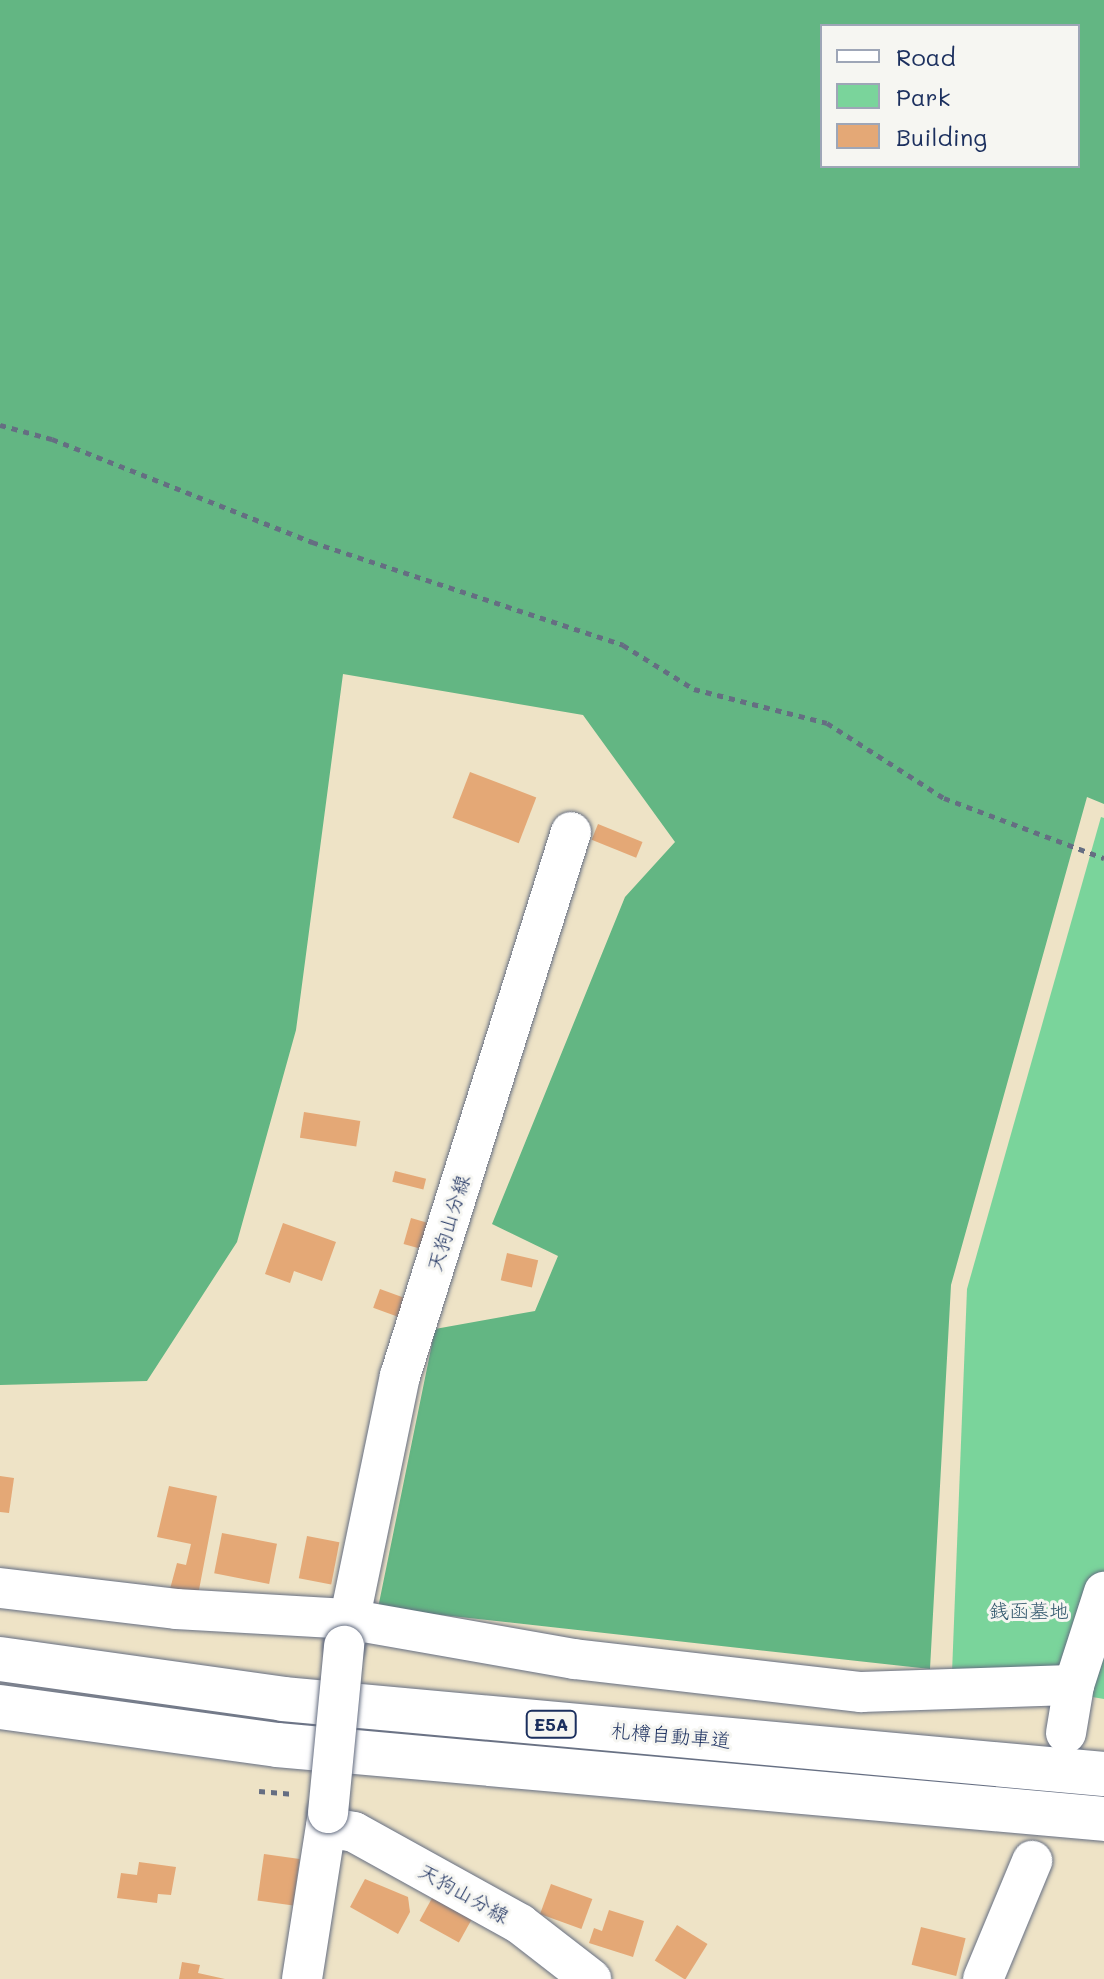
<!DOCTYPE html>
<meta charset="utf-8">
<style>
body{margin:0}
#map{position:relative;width:1104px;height:1979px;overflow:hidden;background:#eee3c6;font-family:Mali,"Klee One",sans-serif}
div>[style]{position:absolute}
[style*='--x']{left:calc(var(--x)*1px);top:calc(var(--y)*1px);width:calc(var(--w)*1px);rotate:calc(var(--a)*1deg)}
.green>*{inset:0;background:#7ad49b}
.forest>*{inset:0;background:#63b683}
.building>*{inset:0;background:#e4a876;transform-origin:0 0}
.path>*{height:5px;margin-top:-2.5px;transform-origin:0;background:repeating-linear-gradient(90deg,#656e82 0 6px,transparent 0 12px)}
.roads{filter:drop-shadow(0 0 2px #656e82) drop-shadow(0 0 2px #656e82)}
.minor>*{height:40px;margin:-20px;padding:0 20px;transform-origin:20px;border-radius:20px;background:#fff}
.highway>*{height:44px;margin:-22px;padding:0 22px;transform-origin:22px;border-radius:22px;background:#fff}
.bridges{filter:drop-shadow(0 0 2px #656e82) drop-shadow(0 0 2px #656e82)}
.minor-bridge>*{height:40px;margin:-20px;padding:0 20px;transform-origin:20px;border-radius:20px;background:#fff}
span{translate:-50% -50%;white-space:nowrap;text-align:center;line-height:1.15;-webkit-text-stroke:6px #f6f6f2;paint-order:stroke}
.shield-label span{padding:2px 6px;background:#f6f6f2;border:2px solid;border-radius:6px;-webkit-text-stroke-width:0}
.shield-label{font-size:18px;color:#1b2f5e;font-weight:700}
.street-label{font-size:20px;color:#1b2f5e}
.park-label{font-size:20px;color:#33586d}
.legend{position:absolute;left:820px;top:24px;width:260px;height:144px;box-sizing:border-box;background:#f6f6f2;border:2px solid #9ea6b7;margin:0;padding:10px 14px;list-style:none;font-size:24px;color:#1b2f5e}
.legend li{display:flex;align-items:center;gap:16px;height:40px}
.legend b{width:40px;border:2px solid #9ea6b7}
</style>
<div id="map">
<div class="green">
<div style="clip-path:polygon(1101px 817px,1104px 818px,1104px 1699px,952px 1673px,967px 1289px)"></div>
</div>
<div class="forest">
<div style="clip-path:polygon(evenodd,0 0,1104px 0,1104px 804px,1087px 797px,951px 1285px,930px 1669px,378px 1608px,435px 1329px,535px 1311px,558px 1256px,492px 1224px,625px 897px,675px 842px,583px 715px,343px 674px,296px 1030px,237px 1242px,147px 1381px,0 1385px,0 0,822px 26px,1078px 26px,1078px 166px,822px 166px,822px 26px)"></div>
</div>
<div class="building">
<div style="left:470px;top:772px;width:71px;height:49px;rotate:21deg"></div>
<div style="left:598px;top:824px;width:48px;height:17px;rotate:22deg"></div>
<div style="left:304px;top:1112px;width:57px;height:26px;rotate:9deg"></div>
<div style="left:395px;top:1171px;width:32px;height:11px;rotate:14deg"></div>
<div style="left:411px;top:1218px;width:26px;height:27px;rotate:16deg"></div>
<div style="clip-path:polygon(283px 1223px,336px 1242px,322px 1281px,294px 1271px,290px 1283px,265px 1274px)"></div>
<div style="left:507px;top:1253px;width:32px;height:28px;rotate:13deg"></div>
<div style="left:380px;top:1289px;width:30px;height:20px;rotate:20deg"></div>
<div style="clip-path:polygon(0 1476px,14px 1478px,9px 1513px,0 1512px)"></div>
<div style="clip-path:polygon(169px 1486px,217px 1496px,198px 1595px,170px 1589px,177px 1563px,186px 1565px,191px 1544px,157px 1537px)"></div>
<div style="left:222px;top:1533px;width:56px;height:41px;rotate:11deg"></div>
<div style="left:307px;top:1536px;width:33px;height:43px;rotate:11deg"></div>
<div style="left:264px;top:1854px;width:36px;height:47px;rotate:8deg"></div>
<div style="clip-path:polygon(139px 1862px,176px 1867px,171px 1895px,158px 1894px,157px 1903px,117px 1898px,121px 1873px,137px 1875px)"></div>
<div style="clip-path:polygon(365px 1879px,408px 1897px,410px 1912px,398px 1934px,350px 1907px)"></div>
<div style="left:551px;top:1884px;width:44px;height:32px;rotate:20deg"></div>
<div style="left:436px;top:1891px;width:45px;height:34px;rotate:29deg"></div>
<div style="clip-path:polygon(609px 1910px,644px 1921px,633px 1957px,589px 1943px,594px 1928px,602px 1931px)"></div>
<div style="left:677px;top:1925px;width:36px;height:42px;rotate:32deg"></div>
<div style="left:921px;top:1927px;width:46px;height:39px;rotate:14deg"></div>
<div style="clip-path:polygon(182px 1962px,200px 1965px,198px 1973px,225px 1979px,179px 1979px)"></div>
</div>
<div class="path">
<div style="--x:0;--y:425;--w:54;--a:15.1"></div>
<div style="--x:52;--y:439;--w:280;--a:21.6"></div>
<div style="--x:312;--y:542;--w:328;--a:18.3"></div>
<div style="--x:623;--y:645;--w:84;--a:31.8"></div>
<div style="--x:694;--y:689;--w:137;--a:14.3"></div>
<div style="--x:827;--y:723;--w:139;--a:32.7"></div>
<div style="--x:944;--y:798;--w:171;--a:20.6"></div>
<div style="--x:259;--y:1791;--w:35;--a:5"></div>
</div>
<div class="roads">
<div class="minor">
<div style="--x:0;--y:1588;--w:177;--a:6.8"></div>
<div style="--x:176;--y:1609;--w:171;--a:3.3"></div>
<div style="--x:347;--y:1619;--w:230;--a:10"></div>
<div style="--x:574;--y:1659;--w:289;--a:6.6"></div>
<div style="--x:861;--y:1692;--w:213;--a:-1.9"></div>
<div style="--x:344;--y:1646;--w:276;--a:-78.3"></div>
<div style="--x:400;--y:1376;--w:570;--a:-72.55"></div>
<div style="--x:1066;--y:1733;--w:49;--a:-80.5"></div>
<div style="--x:1074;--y:1685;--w:98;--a:-72.1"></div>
<div style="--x:326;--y:1827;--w:28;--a:10"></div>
<div style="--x:354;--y:1832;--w:190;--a:29"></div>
<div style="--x:520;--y:1924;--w:90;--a:37.8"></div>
<div style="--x:302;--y:1979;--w:168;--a:-81.1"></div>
<div style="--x:983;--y:1979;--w:128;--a:-67.4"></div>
</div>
<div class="highway">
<div style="--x:0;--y:1659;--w:286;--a:8"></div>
<div style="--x:283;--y:1699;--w:824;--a:5.22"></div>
<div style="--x:0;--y:1707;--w:280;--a:7.8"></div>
<div style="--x:277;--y:1745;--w:830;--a:5.11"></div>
</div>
</div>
<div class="bridges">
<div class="minor-bridge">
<div style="--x:328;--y:1813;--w:168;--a:-84.5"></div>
</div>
</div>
<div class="shield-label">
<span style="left:551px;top:1724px">E5A</span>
</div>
<div class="street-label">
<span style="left:448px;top:1223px;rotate:-73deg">天狗山分線</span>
<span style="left:671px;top:1735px;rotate:5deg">札樽自動車道</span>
<span style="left:464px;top:1893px;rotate:29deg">天狗山分線</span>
</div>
<div class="park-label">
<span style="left:1029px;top:1610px">銭函墓地</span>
</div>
<ul class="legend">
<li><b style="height:10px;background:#fff"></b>Road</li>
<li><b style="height:22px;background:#7ad49b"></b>Park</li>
<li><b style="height:22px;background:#e4a876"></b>Building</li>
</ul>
</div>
